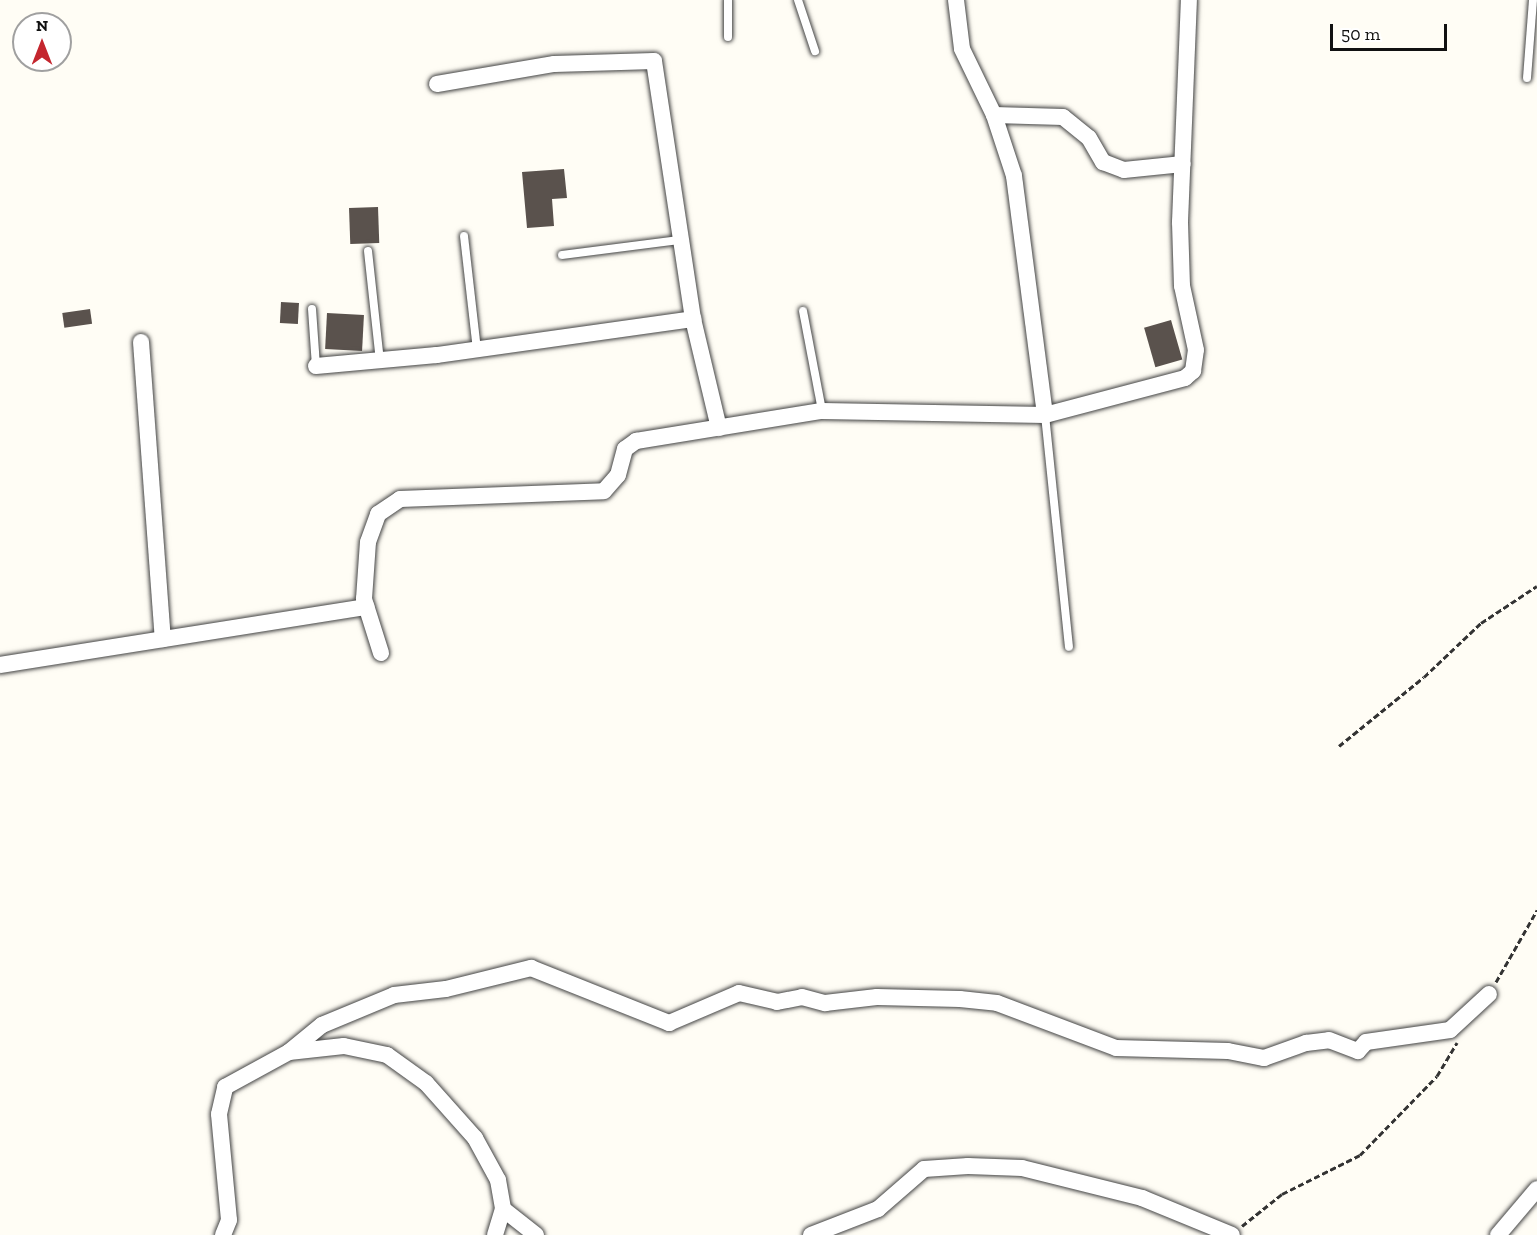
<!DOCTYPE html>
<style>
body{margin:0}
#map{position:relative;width:1537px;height:1235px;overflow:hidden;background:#fffdf5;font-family:"Zilla Slab",serif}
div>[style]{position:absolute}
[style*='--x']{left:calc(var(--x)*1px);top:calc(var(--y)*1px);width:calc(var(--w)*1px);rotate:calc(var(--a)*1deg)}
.building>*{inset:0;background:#5a524d;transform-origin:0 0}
.path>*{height:3px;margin-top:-1.5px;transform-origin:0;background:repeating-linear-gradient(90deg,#333 0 6px,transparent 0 9px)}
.roads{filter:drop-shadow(0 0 2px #444) drop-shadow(0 0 2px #444)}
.service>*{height:8px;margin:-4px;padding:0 4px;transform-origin:4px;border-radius:4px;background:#fff}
.minor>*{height:16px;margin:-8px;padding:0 8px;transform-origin:8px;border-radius:8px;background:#fff}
span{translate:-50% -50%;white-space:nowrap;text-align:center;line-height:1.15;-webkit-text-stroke:6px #fff;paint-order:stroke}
.north{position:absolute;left:12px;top:12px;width:60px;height:60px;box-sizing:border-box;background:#fff;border:2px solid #a0a0a0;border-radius:50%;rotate:0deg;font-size:16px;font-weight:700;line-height:24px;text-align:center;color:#111}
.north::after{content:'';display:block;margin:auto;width:21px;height:27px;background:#c4262e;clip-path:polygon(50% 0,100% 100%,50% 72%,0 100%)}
.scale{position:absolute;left:1330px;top:24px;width:117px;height:27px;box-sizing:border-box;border:3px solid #111;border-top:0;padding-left:8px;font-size:18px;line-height:21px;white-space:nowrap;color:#111;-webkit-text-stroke:4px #fff;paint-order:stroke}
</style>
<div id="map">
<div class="building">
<div style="clip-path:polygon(564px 169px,567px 198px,552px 199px,554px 226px,527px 228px,522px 172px)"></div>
<div style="left:378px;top:207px;width:36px;height:29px;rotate:88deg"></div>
<div style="left:281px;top:302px;width:18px;height:21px;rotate:3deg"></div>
<div style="left:90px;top:309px;width:15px;height:28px;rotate:82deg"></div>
<div style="left:327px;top:313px;width:37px;height:36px;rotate:3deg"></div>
<div style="left:1171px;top:320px;width:41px;height:28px;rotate:74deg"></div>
</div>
<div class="path">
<div style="--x:1339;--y:746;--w:109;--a:-39.1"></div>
<div style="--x:1424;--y:677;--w:79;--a:-43.5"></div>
<div style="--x:1481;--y:623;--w:67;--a:-33.5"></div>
<div style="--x:1496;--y:982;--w:83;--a:-60.3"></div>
<div style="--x:1242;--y:1226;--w:51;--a:-38.7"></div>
<div style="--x:1282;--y:1194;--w:87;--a:-26.6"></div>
<div style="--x:1360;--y:1155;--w:110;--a:-45.7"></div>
<div style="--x:1437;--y:1076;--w:39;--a:-59"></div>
</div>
<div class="roads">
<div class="service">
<div style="--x:798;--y:0;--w:54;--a:71.6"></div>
<div style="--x:728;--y:37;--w:37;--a:-90"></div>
<div style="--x:1527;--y:78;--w:78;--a:-85.6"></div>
<div style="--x:464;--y:236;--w:115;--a:83.5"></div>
<div style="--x:368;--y:251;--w:111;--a:83.8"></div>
<div style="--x:562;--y:255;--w:118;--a:-7.3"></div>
<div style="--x:312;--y:309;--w:57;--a:86"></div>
<div style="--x:803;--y:311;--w:102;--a:79.2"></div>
<div style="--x:1045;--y:415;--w:233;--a:84.1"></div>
</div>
<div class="minor">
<div style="--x:956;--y:0;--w:49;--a:83"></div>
<div style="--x:962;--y:49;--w:73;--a:64.1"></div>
<div style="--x:994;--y:115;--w:64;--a:71.8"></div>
<div style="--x:1014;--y:176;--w:241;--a:82.6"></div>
<div style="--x:437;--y:84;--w:119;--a:-9.7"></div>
<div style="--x:554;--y:64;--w:100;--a:-1.7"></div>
<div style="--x:654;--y:61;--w:261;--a:81.4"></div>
<div style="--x:693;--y:319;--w:112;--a:76.6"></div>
<div style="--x:994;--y:115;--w:69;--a:1.7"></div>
<div style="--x:1063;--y:117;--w:33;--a:39"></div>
<div style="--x:1089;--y:138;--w:28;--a:60"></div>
<div style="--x:1103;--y:162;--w:22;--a:21"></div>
<div style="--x:1124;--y:170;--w:59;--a:-5.8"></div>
<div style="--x:141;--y:342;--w:298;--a:85.8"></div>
<div style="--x:316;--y:366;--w:121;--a:-5.2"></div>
<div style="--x:437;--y:355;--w:259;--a:-8"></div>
<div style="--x:381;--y:653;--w:57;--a:-107.5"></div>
<div style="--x:364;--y:599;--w:57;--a:-86"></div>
<div style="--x:368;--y:542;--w:30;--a:-70"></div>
<div style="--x:378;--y:514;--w:27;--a:-34"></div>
<div style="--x:400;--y:499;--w:204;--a:-2.2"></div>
<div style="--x:604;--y:491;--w:21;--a:-49"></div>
<div style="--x:618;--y:475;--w:27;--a:-75"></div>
<div style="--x:625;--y:449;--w:14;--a:-36"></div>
<div style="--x:636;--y:441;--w:188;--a:-9.2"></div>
<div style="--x:822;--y:411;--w:223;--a:1"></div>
<div style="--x:1045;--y:415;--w:145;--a:-14.8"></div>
<div style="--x:1185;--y:378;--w:11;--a:-41"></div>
<div style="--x:1193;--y:371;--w:21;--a:-82"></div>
<div style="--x:1196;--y:350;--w:66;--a:-102.3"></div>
<div style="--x:1182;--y:286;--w:64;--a:-91.8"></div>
<div style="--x:1180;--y:222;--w:222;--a:-87.7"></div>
<div style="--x:0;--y:665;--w:371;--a:-9"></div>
<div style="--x:289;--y:1052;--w:43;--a:-39.3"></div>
<div style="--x:322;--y:1025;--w:78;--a:-22.6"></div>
<div style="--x:394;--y:995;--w:52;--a:-6.6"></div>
<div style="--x:446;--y:989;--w:88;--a:-13.9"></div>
<div style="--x:531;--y:968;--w:149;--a:21.7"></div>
<div style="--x:669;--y:1023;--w:76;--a:-23.2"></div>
<div style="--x:739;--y:993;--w:39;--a:13"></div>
<div style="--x:777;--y:1002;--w:25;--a:-11"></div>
<div style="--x:802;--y:997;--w:24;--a:15"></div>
<div style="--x:825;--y:1003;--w:52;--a:-6.6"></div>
<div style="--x:877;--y:997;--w:83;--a:1.4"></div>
<div style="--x:960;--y:999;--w:37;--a:6"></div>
<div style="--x:997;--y:1003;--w:127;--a:20.7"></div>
<div style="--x:1116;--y:1048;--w:112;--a:1.5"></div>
<div style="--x:1228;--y:1051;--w:37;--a:11"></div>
<div style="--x:1264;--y:1058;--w:45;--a:-19.7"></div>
<div style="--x:1306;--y:1043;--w:23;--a:-7"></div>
<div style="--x:1329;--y:1040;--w:31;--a:21"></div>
<div style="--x:1358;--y:1051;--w:12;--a:-48"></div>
<div style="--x:1366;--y:1042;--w:85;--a:-8.1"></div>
<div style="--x:1450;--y:1030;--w:53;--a:-42.7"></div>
<div style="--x:223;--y:1235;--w:16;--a:-68"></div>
<div style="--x:229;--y:1220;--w:106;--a:-95.4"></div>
<div style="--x:219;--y:1114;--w:28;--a:-77"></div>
<div style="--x:225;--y:1087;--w:73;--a:-28.7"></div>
<div style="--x:289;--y:1052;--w:55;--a:-6.2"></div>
<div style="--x:344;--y:1046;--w:44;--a:11.8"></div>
<div style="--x:387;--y:1055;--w:48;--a:35.7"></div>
<div style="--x:426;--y:1083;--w:74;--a:48.3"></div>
<div style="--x:475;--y:1138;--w:48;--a:61.3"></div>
<div style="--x:498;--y:1180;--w:29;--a:80"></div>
<div style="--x:503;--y:1209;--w:42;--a:38.2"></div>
<div style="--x:495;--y:1235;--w:27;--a:-73"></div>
<div style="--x:811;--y:1235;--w:72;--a:-21.2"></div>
<div style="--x:878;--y:1209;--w:61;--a:-41"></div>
<div style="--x:924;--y:1169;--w:44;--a:-3.9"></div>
<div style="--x:968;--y:1166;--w:54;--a:2.1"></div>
<div style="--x:1022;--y:1168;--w:124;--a:14"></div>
<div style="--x:1142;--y:1198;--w:97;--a:22.3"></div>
<div style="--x:1498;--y:1235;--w:60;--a:-49.7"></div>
</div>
</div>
<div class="north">N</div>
<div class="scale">50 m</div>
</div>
